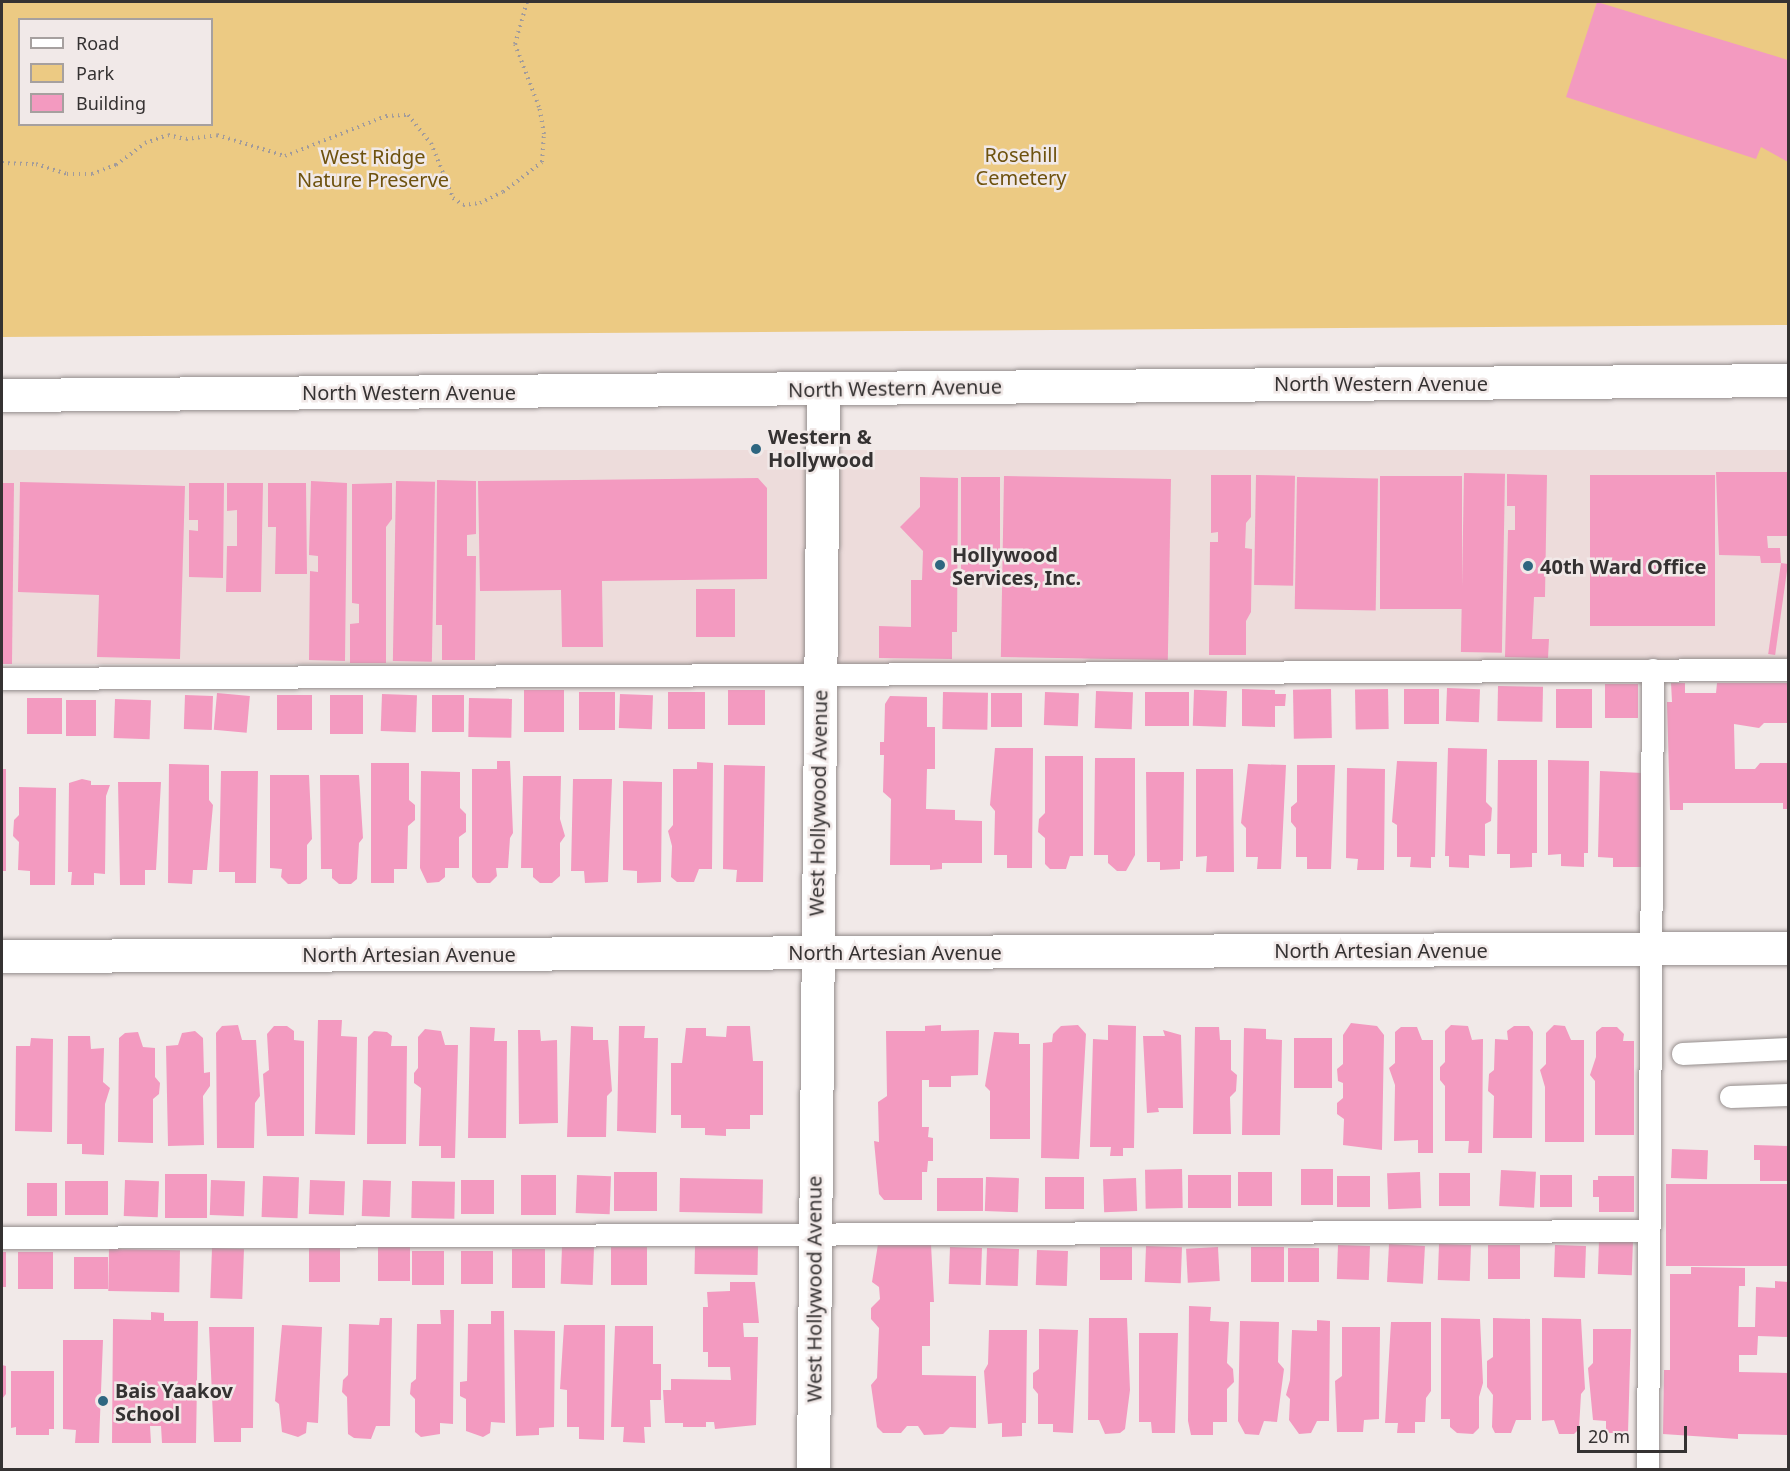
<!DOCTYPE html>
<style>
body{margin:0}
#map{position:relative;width:1790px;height:1471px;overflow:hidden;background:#f1e9e8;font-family:"Noto Sans",sans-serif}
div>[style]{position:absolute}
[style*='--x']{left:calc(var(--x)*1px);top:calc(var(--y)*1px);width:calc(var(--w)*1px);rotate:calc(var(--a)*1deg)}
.built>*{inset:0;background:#eddcdb;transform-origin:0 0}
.green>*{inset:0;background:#ecca83}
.building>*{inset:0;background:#f39ac0;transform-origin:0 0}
.path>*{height:4px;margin-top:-2px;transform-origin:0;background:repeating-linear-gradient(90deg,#a19b9b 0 1.5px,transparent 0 6px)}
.roads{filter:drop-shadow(0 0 2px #958e8d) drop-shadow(0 0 2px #958e8d)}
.lane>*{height:22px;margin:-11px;padding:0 11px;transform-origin:11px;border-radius:11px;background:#fff}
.street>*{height:33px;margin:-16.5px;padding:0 16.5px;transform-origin:16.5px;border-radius:16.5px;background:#fff}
.secondary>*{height:33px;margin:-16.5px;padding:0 16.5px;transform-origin:16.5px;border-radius:16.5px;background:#fff}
.dots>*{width:16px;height:16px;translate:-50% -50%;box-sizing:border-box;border:3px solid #f1e9e8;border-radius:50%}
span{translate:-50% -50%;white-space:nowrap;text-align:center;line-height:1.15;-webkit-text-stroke:5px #f1e9e8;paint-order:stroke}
.park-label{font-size:20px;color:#6e520e}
.street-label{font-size:20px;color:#353232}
.poi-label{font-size:20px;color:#353232;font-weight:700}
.left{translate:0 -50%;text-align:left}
.frame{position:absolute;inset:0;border:3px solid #353232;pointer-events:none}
.legend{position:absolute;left:18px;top:18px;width:195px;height:108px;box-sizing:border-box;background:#f1e9e8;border:2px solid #a6a09f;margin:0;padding:8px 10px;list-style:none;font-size:18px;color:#353232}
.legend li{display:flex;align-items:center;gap:12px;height:30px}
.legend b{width:30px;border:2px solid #a6a09f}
.scale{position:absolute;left:1577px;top:1426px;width:110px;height:27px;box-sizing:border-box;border:3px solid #353232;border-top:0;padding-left:8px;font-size:18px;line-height:21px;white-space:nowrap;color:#353232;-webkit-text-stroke:4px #f1e9e8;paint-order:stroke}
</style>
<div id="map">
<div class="built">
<div style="left:1788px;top:450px;width:214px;height:1786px;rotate:90deg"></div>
</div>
<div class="green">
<div style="clip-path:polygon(evenodd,2px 2px,1788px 2px,1788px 325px,2px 337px,2px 2px,20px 20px,212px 20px,212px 124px,20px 124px,20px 20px)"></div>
</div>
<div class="building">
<div style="clip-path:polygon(1597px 2px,1788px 60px,1788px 162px,1761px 147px,1756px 159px,1566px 97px)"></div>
<div style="clip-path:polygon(1716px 472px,1788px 472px,1788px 536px,1767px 536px,1768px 548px,1780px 548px,1781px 563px,1761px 563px,1760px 556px,1719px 555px)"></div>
<div style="left:1464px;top:473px;width:41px;height:179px;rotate:1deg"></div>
<div style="clip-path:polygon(1507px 474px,1547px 475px,1545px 597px,1534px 597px,1532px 639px,1549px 639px,1548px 658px,1505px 657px,1508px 530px,1515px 530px,1515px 506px,1507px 506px)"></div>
<div style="clip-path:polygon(1211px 475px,1251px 475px,1251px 517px,1246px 523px,1245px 548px,1252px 549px,1251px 612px,1246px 621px,1246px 655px,1209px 655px,1210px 542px,1218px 542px,1218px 532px,1211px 533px)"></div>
<div style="left:1256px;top:475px;width:39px;height:110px;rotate:1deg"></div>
<div style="left:1590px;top:475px;width:125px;height:151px"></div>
<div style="left:1004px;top:476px;width:167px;height:181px;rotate:1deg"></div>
<div style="left:1380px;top:476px;width:82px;height:133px"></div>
<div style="clip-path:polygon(920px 477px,958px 478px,957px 632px,952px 632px,952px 659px,879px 658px,879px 626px,911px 627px,911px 580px,922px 580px,923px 551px,900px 527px,920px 507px)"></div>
<div style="left:961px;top:477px;width:39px;height:102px"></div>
<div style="left:1297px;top:477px;width:81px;height:132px;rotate:1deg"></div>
<div style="clip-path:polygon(758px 478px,767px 488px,767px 579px,602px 581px,603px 647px,562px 647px,561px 590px,480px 591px,478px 481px)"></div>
<div style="clip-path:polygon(437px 480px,476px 481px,476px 534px,467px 535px,467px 556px,476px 556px,475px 660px,442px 660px,442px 625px,436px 625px)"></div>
<div style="clip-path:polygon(311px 481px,347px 483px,345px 661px,309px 660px,310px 571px,318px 572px,318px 556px,309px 555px)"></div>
<div style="left:396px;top:481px;width:39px;height:180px;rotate:1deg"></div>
<div style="clip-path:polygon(20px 482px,185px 486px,180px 659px,97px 657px,99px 595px,18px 592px)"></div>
<div style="clip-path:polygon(2px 483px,14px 483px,12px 664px,2px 664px)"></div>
<div style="clip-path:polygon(189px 483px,224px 483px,223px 578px,189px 577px,189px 530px,198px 531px,198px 520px,189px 520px)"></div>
<div style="clip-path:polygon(227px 483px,263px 483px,261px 592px,226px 592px,227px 546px,237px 546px,237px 510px,227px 511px)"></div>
<div style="clip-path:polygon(268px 483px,306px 483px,307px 574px,275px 574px,276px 527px,268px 527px)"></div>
<div style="clip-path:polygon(392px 483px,392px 519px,386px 527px,386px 663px,350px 663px,350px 624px,359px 623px,359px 604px,352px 603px,352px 484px)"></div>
<div style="left:1781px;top:563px;width:7px;height:92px;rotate:8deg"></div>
<div style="left:696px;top:589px;width:39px;height:48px"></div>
<div style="clip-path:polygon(1671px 683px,1685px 683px,1685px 693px,1716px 693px,1717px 683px,1788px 683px,1788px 723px,1764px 723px,1759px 728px,1734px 724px,1735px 769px,1755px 769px,1760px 763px,1788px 763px,1788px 809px,1783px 809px,1783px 803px,1683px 803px,1683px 810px,1670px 810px,1667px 702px,1672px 702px)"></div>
<div style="left:1605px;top:684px;width:33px;height:34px"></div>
<div style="left:1498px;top:686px;width:45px;height:35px;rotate:1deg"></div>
<div style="left:1447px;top:688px;width:33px;height:33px;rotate:2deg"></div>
<div style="clip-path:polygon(1242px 689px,1275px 690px,1275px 694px,1286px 694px,1285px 706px,1275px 706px,1275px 727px,1242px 726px)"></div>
<div style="left:1331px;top:689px;width:49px;height:38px;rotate:89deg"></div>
<div style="left:1388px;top:689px;width:40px;height:33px;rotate:89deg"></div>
<div style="left:1404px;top:689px;width:35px;height:35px"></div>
<div style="left:1592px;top:689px;width:39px;height:36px;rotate:90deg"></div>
<div style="left:524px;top:690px;width:40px;height:42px"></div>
<div style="left:765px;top:690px;width:35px;height:37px;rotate:90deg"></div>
<div style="left:1096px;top:691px;width:37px;height:37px;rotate:2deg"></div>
<div style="left:1227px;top:691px;width:36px;height:33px;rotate:92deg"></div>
<div style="left:579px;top:692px;width:36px;height:38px"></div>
<div style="left:705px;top:692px;width:37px;height:37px;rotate:90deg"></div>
<div style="left:943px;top:692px;width:45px;height:37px;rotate:1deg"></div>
<div style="left:1045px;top:692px;width:34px;height:33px;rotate:2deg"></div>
<div style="left:1145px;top:692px;width:44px;height:34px"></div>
<div style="left:217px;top:693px;width:33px;height:37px;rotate:5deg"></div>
<div style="left:991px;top:693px;width:31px;height:34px"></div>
<div style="left:382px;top:694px;width:35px;height:37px;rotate:2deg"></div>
<div style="left:620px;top:694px;width:33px;height:34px;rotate:2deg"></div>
<div style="left:185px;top:695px;width:28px;height:34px;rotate:2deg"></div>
<div style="left:277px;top:695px;width:35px;height:35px"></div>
<div style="left:330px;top:695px;width:33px;height:39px"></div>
<div style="left:432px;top:695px;width:32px;height:37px"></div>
<div style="clip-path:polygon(890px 696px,927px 697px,927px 727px,935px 727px,935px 769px,927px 769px,926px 809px,955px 810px,955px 820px,982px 821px,982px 863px,942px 863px,942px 869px,930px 870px,930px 865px,890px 865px,891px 799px,883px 792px,884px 755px,880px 755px,880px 742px,884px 742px,885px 704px)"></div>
<div style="left:27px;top:698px;width:35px;height:36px"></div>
<div style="left:469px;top:698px;width:43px;height:39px;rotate:1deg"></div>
<div style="left:115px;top:699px;width:36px;height:39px;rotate:2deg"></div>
<div style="left:66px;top:700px;width:30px;height:36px"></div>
<div style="clip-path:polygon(995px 748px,1033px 748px,1032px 868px,1007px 868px,1007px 855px,994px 855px,995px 811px,990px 805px)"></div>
<div style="clip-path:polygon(1448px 748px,1487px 749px,1486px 802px,1492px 808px,1491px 821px,1485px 824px,1485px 856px,1469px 855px,1469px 868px,1449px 867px,1449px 856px,1445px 856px)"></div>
<div style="clip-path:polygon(1045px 756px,1083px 756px,1083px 856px,1070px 856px,1066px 869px,1050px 869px,1045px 864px,1045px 838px,1038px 832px,1039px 819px,1045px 813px)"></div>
<div style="clip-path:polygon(1095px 758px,1135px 758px,1135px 855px,1126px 871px,1117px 871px,1108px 863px,1108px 855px,1094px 855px)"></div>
<div style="clip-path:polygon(1498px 760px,1537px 760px,1537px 853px,1532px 853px,1532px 867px,1510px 868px,1510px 854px,1497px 854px)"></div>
<div style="clip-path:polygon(1548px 760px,1589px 761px,1588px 853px,1584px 853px,1584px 867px,1561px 866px,1561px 854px,1548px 855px)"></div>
<div style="clip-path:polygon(497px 761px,510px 761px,513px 833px,510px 838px,508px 868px,496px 868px,497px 876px,490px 883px,477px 883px,472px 877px,472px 769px,497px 769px)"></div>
<div style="clip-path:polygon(1397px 761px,1437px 762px,1435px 857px,1431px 857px,1431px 868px,1410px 867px,1411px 857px,1397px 857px,1397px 825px,1392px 822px)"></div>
<div style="clip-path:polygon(697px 762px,713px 763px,712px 869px,699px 869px,694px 882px,677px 882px,671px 877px,672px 846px,668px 831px,673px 825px,673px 769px,697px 769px)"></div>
<div style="clip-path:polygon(371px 763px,409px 763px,409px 800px,415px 805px,415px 820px,408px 826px,407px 869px,394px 869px,394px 883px,371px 883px)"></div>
<div style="clip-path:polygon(169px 764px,209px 765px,209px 800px,213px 805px,207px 870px,193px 870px,192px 884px,168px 883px)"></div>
<div style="clip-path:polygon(1248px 764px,1286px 765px,1281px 869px,1257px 869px,1258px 857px,1246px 857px,1246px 828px,1241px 823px)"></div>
<div style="clip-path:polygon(724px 765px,765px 766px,763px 882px,736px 882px,737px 870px,723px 869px)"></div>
<div style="clip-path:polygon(1297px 765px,1335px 765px,1331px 869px,1307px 869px,1307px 857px,1296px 857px,1296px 828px,1291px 822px,1291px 807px,1297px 802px)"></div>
<div style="clip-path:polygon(1347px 768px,1385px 769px,1384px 870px,1357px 870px,1358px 859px,1346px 858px)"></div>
<div style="left:2px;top:769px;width:4px;height:102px"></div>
<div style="clip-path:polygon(1196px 769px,1233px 769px,1234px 872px,1206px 872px,1207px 856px,1196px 857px)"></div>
<div style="clip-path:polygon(221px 771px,258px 771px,256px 883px,235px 883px,235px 872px,219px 872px)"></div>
<div style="clip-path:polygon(421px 771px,460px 772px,460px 808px,466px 814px,466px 832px,459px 837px,459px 868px,445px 868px,445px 877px,439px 882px,427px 883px,420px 868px)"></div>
<div style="clip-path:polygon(1600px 771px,1643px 773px,1641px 867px,1613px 867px,1613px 858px,1598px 857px)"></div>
<div style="clip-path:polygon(1146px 772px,1184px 772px,1183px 861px,1180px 861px,1180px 869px,1160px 870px,1160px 862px,1147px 862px)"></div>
<div style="clip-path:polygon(270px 775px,309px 775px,312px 839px,307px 845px,307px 879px,300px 884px,288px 884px,281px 877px,282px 869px,270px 868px)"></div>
<div style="clip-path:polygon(320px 775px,359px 775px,363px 838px,359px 843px,357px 879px,351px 884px,339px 884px,332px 878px,332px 869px,321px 869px)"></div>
<div style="clip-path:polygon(523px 776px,561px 776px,560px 819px,565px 836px,560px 843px,560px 876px,552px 883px,540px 883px,533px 877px,533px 868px,521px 868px)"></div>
<div style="clip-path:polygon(82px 779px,91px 781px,91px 785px,110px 785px,106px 796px,105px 874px,94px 873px,94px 885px,71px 885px,72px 872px,68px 872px,69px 783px)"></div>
<div style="clip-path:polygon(573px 779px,612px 779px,608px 882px,585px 883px,584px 871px,571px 871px)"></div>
<div style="clip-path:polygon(623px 781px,662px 782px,661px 882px,637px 883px,637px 871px,623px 870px)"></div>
<div style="clip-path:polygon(118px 782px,161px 782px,156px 870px,145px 870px,145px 885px,120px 885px)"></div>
<div style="clip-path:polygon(19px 787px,56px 788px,55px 885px,30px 885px,30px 871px,18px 870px,19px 842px,13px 836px,14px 820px,19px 815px)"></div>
<div style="clip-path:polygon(318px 1020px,342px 1020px,341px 1036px,357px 1037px,355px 1135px,315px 1134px)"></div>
<div style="clip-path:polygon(1351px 1023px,1377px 1026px,1384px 1035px,1382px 1150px,1343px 1145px,1344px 1119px,1337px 1114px,1337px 1103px,1343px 1098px,1343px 1083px,1338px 1081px,1337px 1069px,1343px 1064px,1343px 1035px)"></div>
<div style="clip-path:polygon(238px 1025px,242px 1040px,256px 1040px,260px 1096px,255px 1103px,254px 1148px,217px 1148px,216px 1033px,222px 1026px)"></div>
<div style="clip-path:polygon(941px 1025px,941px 1031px,979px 1030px,978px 1075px,951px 1076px,951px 1087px,929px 1087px,929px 1080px,922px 1080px,922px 1127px,929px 1127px,928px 1137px,933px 1138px,933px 1161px,928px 1161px,927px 1172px,922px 1172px,922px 1200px,884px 1200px,879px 1194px,874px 1141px,879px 1142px,878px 1102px,887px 1096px,886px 1031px,925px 1031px,925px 1026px)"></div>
<div style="clip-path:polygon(1078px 1025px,1086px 1034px,1079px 1159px,1041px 1158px,1043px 1043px,1052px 1042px,1053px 1034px,1061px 1026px)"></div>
<div style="clip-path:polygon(1108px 1025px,1136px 1026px,1134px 1148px,1123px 1148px,1123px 1156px,1110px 1156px,1111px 1147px,1090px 1147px,1093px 1039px,1108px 1040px)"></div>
<div style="clip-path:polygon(1451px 1025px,1468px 1026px,1472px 1040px,1483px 1039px,1482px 1153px,1468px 1153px,1469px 1141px,1445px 1141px,1445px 1086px,1440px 1080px,1440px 1067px,1445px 1062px,1445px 1031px)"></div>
<div style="clip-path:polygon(1554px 1025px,1565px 1026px,1571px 1040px,1584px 1040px,1584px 1142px,1545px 1142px,1545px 1087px,1540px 1070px,1546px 1064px,1546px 1033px)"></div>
<div style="clip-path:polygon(274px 1026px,287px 1026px,294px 1031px,294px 1040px,304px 1041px,304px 1136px,267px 1136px,263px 1074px,269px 1070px,267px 1034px)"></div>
<div style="clip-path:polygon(571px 1026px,593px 1027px,593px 1040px,608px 1040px,612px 1091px,607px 1096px,606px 1137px,567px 1137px)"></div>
<div style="clip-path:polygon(619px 1026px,645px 1026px,644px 1038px,658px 1038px,656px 1133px,617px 1131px)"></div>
<div style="clip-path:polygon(727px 1026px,750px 1026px,753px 1061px,763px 1061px,763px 1115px,750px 1115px,750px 1129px,726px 1129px,726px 1136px,705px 1135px,705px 1128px,681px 1128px,681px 1115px,671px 1115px,671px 1063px,682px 1063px,686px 1028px,706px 1028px,706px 1036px,726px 1037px)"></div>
<div style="clip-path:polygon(1514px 1026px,1529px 1026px,1533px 1032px,1532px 1138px,1493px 1138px,1494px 1096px,1488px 1091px,1489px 1074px,1494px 1070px,1495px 1039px,1508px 1040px,1507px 1031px)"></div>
<div style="clip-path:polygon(470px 1027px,495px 1028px,494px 1041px,507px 1041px,506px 1138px,468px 1138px)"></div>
<div style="clip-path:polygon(1195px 1027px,1219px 1027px,1220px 1040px,1231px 1040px,1231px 1070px,1237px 1075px,1236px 1091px,1230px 1097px,1231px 1134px,1193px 1134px)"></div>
<div style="clip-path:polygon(1401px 1027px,1417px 1027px,1422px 1040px,1433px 1040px,1433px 1153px,1418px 1153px,1418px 1140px,1394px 1141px,1395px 1085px,1389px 1068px,1395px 1063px,1395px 1032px)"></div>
<div style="clip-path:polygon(1602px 1027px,1617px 1027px,1624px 1034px,1623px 1041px,1634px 1041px,1634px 1135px,1595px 1135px,1595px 1081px,1590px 1075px,1596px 1057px,1596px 1032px)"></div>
<div style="clip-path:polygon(1244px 1028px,1266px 1029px,1266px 1039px,1282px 1040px,1280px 1135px,1242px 1135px)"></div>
<div style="clip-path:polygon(425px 1029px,441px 1031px,445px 1045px,458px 1045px,455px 1158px,441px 1158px,441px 1146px,419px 1146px,421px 1088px,414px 1083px,414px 1073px,418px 1068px,418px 1037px)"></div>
<div style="clip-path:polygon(518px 1030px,540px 1030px,541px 1041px,557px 1040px,558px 1123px,519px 1124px)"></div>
<div style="clip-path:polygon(1163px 1030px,1181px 1035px,1183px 1108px,1158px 1108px,1159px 1112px,1147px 1113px,1143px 1036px,1165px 1036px)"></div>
<div style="clip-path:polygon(195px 1031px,203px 1038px,204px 1073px,210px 1072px,210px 1086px,203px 1096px,204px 1145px,168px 1146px,166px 1046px,178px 1045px,182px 1033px)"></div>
<div style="clip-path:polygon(374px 1031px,387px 1032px,392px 1036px,391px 1046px,407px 1046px,406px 1144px,367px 1144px,368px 1037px)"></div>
<div style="clip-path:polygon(138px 1032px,143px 1047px,155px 1048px,155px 1077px,160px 1083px,159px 1094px,153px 1099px,153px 1143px,118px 1142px,119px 1038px,125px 1033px)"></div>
<div style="clip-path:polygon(994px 1032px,1019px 1033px,1019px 1044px,1030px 1044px,1030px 1139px,990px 1139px,990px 1091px,985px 1086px)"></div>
<div style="clip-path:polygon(68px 1036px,90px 1036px,91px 1049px,104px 1048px,103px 1082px,110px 1088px,105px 1104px,104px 1155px,82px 1154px,82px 1144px,67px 1144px)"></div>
<div style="clip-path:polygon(31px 1038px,53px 1039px,52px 1132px,15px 1131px,16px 1046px,30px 1046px)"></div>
<div style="left:1294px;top:1038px;width:38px;height:50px"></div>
<div style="clip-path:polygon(1754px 1145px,1788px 1146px,1788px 1181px,1760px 1181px,1760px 1160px,1754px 1160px)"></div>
<div style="left:1672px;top:1149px;width:36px;height:29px;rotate:2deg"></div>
<div style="left:1182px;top:1169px;width:39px;height:37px;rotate:89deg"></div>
<div style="left:1301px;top:1169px;width:32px;height:36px"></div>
<div style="left:1501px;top:1170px;width:35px;height:36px;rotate:3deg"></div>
<div style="left:614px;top:1172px;width:43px;height:39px"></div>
<div style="left:1238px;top:1172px;width:34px;height:34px"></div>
<div style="left:1420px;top:1172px;width:36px;height:33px;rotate:88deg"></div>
<div style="left:1439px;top:1173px;width:31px;height:33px"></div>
<div style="left:165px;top:1174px;width:42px;height:44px"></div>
<div style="left:521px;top:1175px;width:35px;height:40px"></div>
<div style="left:577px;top:1175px;width:34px;height:38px;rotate:2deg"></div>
<div style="left:1188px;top:1175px;width:43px;height:33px"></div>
<div style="left:1540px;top:1175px;width:32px;height:32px"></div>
<div style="left:263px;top:1176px;width:36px;height:41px;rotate:2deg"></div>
<div style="left:1337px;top:1176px;width:33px;height:31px"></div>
<div style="clip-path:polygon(1598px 1176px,1634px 1176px,1634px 1212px,1599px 1212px,1599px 1197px,1593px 1197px,1593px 1180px,1598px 1180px)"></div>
<div style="left:986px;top:1177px;width:33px;height:34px;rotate:2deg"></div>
<div style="left:1045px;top:1177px;width:39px;height:32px"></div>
<div style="left:680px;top:1178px;width:83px;height:34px;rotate:1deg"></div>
<div style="left:937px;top:1178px;width:46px;height:33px"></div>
<div style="left:1136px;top:1178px;width:33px;height:33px;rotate:88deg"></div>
<div style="left:125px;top:1180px;width:34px;height:36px;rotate:2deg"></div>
<div style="left:211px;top:1180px;width:34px;height:35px;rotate:2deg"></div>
<div style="left:310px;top:1180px;width:35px;height:34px;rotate:2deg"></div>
<div style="left:363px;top:1180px;width:28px;height:36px;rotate:2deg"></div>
<div style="left:461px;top:1180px;width:33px;height:34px"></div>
<div style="left:65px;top:1181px;width:43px;height:34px"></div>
<div style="left:412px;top:1181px;width:43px;height:37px;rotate:1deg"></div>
<div style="left:27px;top:1183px;width:30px;height:33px"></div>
<div style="left:1666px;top:1184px;width:122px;height:82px"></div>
<div style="left:1599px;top:1240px;width:34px;height:34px;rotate:2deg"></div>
<div style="clip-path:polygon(878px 1244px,931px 1244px,934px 1302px,930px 1302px,930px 1346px,922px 1346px,922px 1375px,976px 1376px,976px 1428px,950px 1427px,943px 1434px,924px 1435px,918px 1426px,907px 1426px,901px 1433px,883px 1433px,877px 1427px,871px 1385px,877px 1378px,879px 1328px,871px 1319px,871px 1308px,880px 1299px,879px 1287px,872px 1282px)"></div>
<div style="left:1389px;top:1244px;width:36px;height:38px;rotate:3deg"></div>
<div style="left:1439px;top:1244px;width:32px;height:36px;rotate:2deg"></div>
<div style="left:695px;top:1245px;width:63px;height:29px;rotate:1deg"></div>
<div style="left:1338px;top:1245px;width:32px;height:34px;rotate:2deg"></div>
<div style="left:1488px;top:1245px;width:32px;height:34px"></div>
<div style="left:1555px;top:1245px;width:31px;height:32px;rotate:2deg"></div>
<div style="left:340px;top:1246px;width:36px;height:31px;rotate:90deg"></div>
<div style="left:1146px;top:1246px;width:36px;height:36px;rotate:2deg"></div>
<div style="left:378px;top:1247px;width:32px;height:34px"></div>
<div style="left:594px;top:1247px;width:38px;height:32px;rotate:92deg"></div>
<div style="left:611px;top:1247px;width:36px;height:38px"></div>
<div style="left:950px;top:1247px;width:32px;height:37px;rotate:2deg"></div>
<div style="left:1100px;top:1247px;width:32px;height:33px"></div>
<div style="left:1218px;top:1247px;width:34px;height:32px;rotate:87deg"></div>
<div style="left:1251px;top:1247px;width:33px;height:35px"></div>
<div style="left:212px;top:1248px;width:32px;height:50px;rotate:2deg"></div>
<div style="left:987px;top:1248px;width:32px;height:37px;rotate:2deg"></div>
<div style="left:1288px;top:1248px;width:31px;height:34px"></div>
<div style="left:109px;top:1249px;width:71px;height:42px;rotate:1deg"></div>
<div style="left:512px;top:1249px;width:33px;height:39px"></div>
<div style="left:1037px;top:1250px;width:31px;height:35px;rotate:2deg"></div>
<div style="left:412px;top:1251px;width:32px;height:34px"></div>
<div style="left:461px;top:1251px;width:32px;height:33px"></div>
<div style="left:2px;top:1252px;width:4px;height:35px"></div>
<div style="left:18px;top:1252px;width:35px;height:37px"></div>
<div style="left:108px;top:1257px;width:32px;height:34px;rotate:90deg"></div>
<div style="clip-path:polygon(1691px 1267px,1745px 1268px,1745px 1286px,1739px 1286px,1738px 1327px,1755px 1327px,1756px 1287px,1775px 1288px,1775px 1281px,1788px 1282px,1788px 1337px,1758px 1336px,1757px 1355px,1739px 1355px,1739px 1372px,1788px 1373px,1788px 1435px,1738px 1434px,1738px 1439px,1663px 1434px,1664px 1370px,1670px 1370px,1670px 1274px,1691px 1274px)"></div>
<div style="clip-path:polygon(730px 1282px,755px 1282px,759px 1323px,743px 1323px,744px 1337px,758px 1337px,756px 1425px,715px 1429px,714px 1422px,706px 1422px,706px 1427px,683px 1427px,683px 1423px,665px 1423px,663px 1390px,671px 1390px,671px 1379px,731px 1380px,730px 1367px,708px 1367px,708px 1352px,703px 1352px,703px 1307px,708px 1307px,707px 1292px,730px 1291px)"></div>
<div style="clip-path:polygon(1189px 1306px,1211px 1307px,1210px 1321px,1229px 1322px,1227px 1363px,1233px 1369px,1234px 1382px,1227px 1389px,1227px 1422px,1213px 1422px,1213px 1435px,1191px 1435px,1188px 1421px)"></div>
<div style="clip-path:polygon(440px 1310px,454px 1310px,453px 1424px,440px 1423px,440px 1434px,421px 1437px,415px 1432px,415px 1399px,410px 1394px,411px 1383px,416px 1379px,417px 1324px,441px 1324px)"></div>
<div style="clip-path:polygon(491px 1311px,504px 1311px,505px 1423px,491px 1422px,490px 1433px,483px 1437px,466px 1431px,466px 1399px,460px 1396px,460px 1382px,467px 1381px,468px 1324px,491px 1324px)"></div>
<div style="clip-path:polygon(151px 1312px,164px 1313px,164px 1321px,198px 1321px,196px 1443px,162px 1443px,161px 1426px,150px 1426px,151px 1443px,112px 1443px,113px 1319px,151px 1320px)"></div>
<div style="clip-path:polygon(380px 1318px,392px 1318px,390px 1426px,376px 1426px,371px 1439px,354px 1438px,348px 1434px,347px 1397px,342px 1392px,343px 1380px,348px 1375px,349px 1324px,379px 1325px)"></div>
<div style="clip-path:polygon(1089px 1318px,1127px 1318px,1130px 1390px,1125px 1429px,1120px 1433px,1105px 1434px,1099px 1420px,1088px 1420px)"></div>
<div style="clip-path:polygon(1441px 1318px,1480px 1319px,1483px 1383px,1479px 1397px,1479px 1428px,1473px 1434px,1457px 1433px,1450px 1427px,1450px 1419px,1441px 1419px)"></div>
<div style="clip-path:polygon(1493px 1318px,1530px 1319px,1531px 1420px,1516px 1420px,1511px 1433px,1495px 1433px,1492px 1427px,1493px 1395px,1487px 1387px,1487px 1361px,1493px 1357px)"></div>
<div style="clip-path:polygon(1542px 1318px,1581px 1319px,1585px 1389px,1581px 1394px,1579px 1429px,1574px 1434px,1559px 1434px,1554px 1420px,1542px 1421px)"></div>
<div style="clip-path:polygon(1317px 1320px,1330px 1321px,1329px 1421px,1317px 1421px,1311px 1433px,1299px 1434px,1289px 1420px,1290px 1399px,1286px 1395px,1290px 1380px,1292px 1330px,1317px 1331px)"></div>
<div style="clip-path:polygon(1240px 1321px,1279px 1322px,1278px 1362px,1284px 1369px,1277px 1422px,1264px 1421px,1259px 1435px,1245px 1434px,1238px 1421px)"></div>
<div style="clip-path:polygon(1391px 1322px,1431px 1322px,1431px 1391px,1426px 1398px,1425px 1422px,1415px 1422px,1415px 1433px,1397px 1433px,1398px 1423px,1385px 1423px)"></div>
<div style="clip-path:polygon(282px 1325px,322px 1327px,318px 1423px,307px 1422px,306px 1433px,298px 1437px,282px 1432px,279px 1404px,275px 1401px)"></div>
<div style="clip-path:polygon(564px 1325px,605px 1325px,604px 1440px,579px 1439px,579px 1427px,567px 1427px,567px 1390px,560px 1389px)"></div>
<div style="clip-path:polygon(615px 1326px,653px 1326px,653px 1364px,661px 1364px,661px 1400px,650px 1400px,651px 1427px,644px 1427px,645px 1443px,623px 1442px,624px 1427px,611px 1427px)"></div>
<div style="clip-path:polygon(209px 1327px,254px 1327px,253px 1428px,241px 1428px,241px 1442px,214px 1442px)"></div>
<div style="clip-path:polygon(1342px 1327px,1380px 1327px,1379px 1419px,1364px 1420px,1363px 1432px,1337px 1432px,1335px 1381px,1342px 1376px)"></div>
<div style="clip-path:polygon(1039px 1329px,1078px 1330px,1073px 1433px,1053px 1432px,1053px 1424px,1038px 1424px,1038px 1394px,1033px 1388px,1033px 1373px,1039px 1369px)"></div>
<div style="clip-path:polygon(1593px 1329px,1631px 1329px,1628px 1433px,1606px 1433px,1606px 1421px,1593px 1420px,1588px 1368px,1593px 1363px)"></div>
<div style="clip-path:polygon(514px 1330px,555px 1331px,554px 1427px,539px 1428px,539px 1435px,516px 1436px)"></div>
<div style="clip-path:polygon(989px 1330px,1027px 1330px,1026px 1423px,1022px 1423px,1022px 1436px,1002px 1437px,1002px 1423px,988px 1424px,984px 1371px,988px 1364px)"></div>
<div style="clip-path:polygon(1139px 1333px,1178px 1333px,1175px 1433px,1152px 1433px,1151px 1422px,1139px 1422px)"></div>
<div style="clip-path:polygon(63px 1340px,103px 1340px,99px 1443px,75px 1443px,76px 1430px,63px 1429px)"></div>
<div style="clip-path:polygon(2px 1365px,6px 1366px,6px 1394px,2px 1399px)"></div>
<div style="clip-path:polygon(11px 1371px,54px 1371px,54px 1429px,49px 1429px,49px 1435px,16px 1435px,16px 1427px,11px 1428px)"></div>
</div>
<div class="path">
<div style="--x:2;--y:163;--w:34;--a:2"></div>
<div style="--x:36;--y:164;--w:33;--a:18"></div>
<div style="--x:67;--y:174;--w:25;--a:0"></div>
<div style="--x:92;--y:174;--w:26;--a:-21"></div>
<div style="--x:116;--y:165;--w:36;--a:-37"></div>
<div style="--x:145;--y:143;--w:24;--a:-19"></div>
<div style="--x:168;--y:135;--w:18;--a:13"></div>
<div style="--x:186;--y:139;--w:31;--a:-7"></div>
<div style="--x:217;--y:135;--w:71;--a:17.2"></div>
<div style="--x:285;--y:156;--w:109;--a:-21.6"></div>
<div style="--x:386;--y:116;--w:22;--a:-3"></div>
<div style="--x:408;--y:115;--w:36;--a:51"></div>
<div style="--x:431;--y:143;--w:59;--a:68.2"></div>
<div style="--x:453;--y:198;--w:12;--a:35"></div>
<div style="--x:463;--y:205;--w:17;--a:-7"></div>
<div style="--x:480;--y:203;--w:25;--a:-26"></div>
<div style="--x:503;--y:192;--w:49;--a:-37.6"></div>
<div style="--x:542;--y:162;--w:28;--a:-86"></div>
<div style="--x:544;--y:134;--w:27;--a:-100"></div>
<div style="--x:539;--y:107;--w:67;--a:-110.9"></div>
<div style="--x:515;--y:44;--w:44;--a:-74.1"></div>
</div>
<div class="roads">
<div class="lane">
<div style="--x:2;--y:679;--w:1786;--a:-0.29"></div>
<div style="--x:1683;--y:1054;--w:105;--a:-2.7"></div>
<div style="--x:1731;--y:1097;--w:57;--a:-2"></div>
<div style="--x:2;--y:1238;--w:1647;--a:-0.24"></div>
<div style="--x:1648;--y:1470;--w:800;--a:-89.64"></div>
</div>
<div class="street">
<div style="--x:2;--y:956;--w:1786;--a:-0.26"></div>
<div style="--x:813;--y:1470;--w:1082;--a:-89.47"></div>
</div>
<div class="secondary">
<div style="--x:2;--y:395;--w:1786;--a:-0.48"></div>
</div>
</div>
<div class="dots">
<div style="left:756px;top:449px;background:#2e6680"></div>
<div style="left:940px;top:565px;background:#2e6680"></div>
<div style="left:1528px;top:566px;background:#2e6680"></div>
<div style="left:103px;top:1401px;background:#2e6680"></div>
</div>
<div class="park-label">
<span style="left:1021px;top:166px">Rosehill<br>Cemetery</span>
<span style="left:373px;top:168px">West Ridge<br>Nature Preserve</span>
</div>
<div class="street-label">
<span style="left:1381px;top:383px">North Western Avenue</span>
<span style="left:895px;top:388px;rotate:-1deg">North Western Avenue</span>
<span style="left:409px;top:392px">North Western Avenue</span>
<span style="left:818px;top:803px;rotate:-89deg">West Hollywood Avenue</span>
<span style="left:1381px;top:950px">North Artesian Avenue</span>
<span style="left:895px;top:952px">North Artesian Avenue</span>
<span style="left:409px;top:954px">North Artesian Avenue</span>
<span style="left:814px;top:1289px;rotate:-90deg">West Hollywood Avenue</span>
</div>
<div class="poi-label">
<span class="left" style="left:768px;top:448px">Western &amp;<br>Hollywood</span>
<span class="left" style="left:952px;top:566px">Hollywood<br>Services, Inc.</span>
<span class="left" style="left:1540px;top:566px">40th Ward Office</span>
<span class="left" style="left:115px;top:1402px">Bais Yaakov<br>School</span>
</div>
<div class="frame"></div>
<ul class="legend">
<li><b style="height:8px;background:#fff"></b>Road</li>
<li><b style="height:16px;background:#ecca83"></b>Park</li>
<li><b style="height:16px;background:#f39ac0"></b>Building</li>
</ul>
<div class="scale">20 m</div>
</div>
